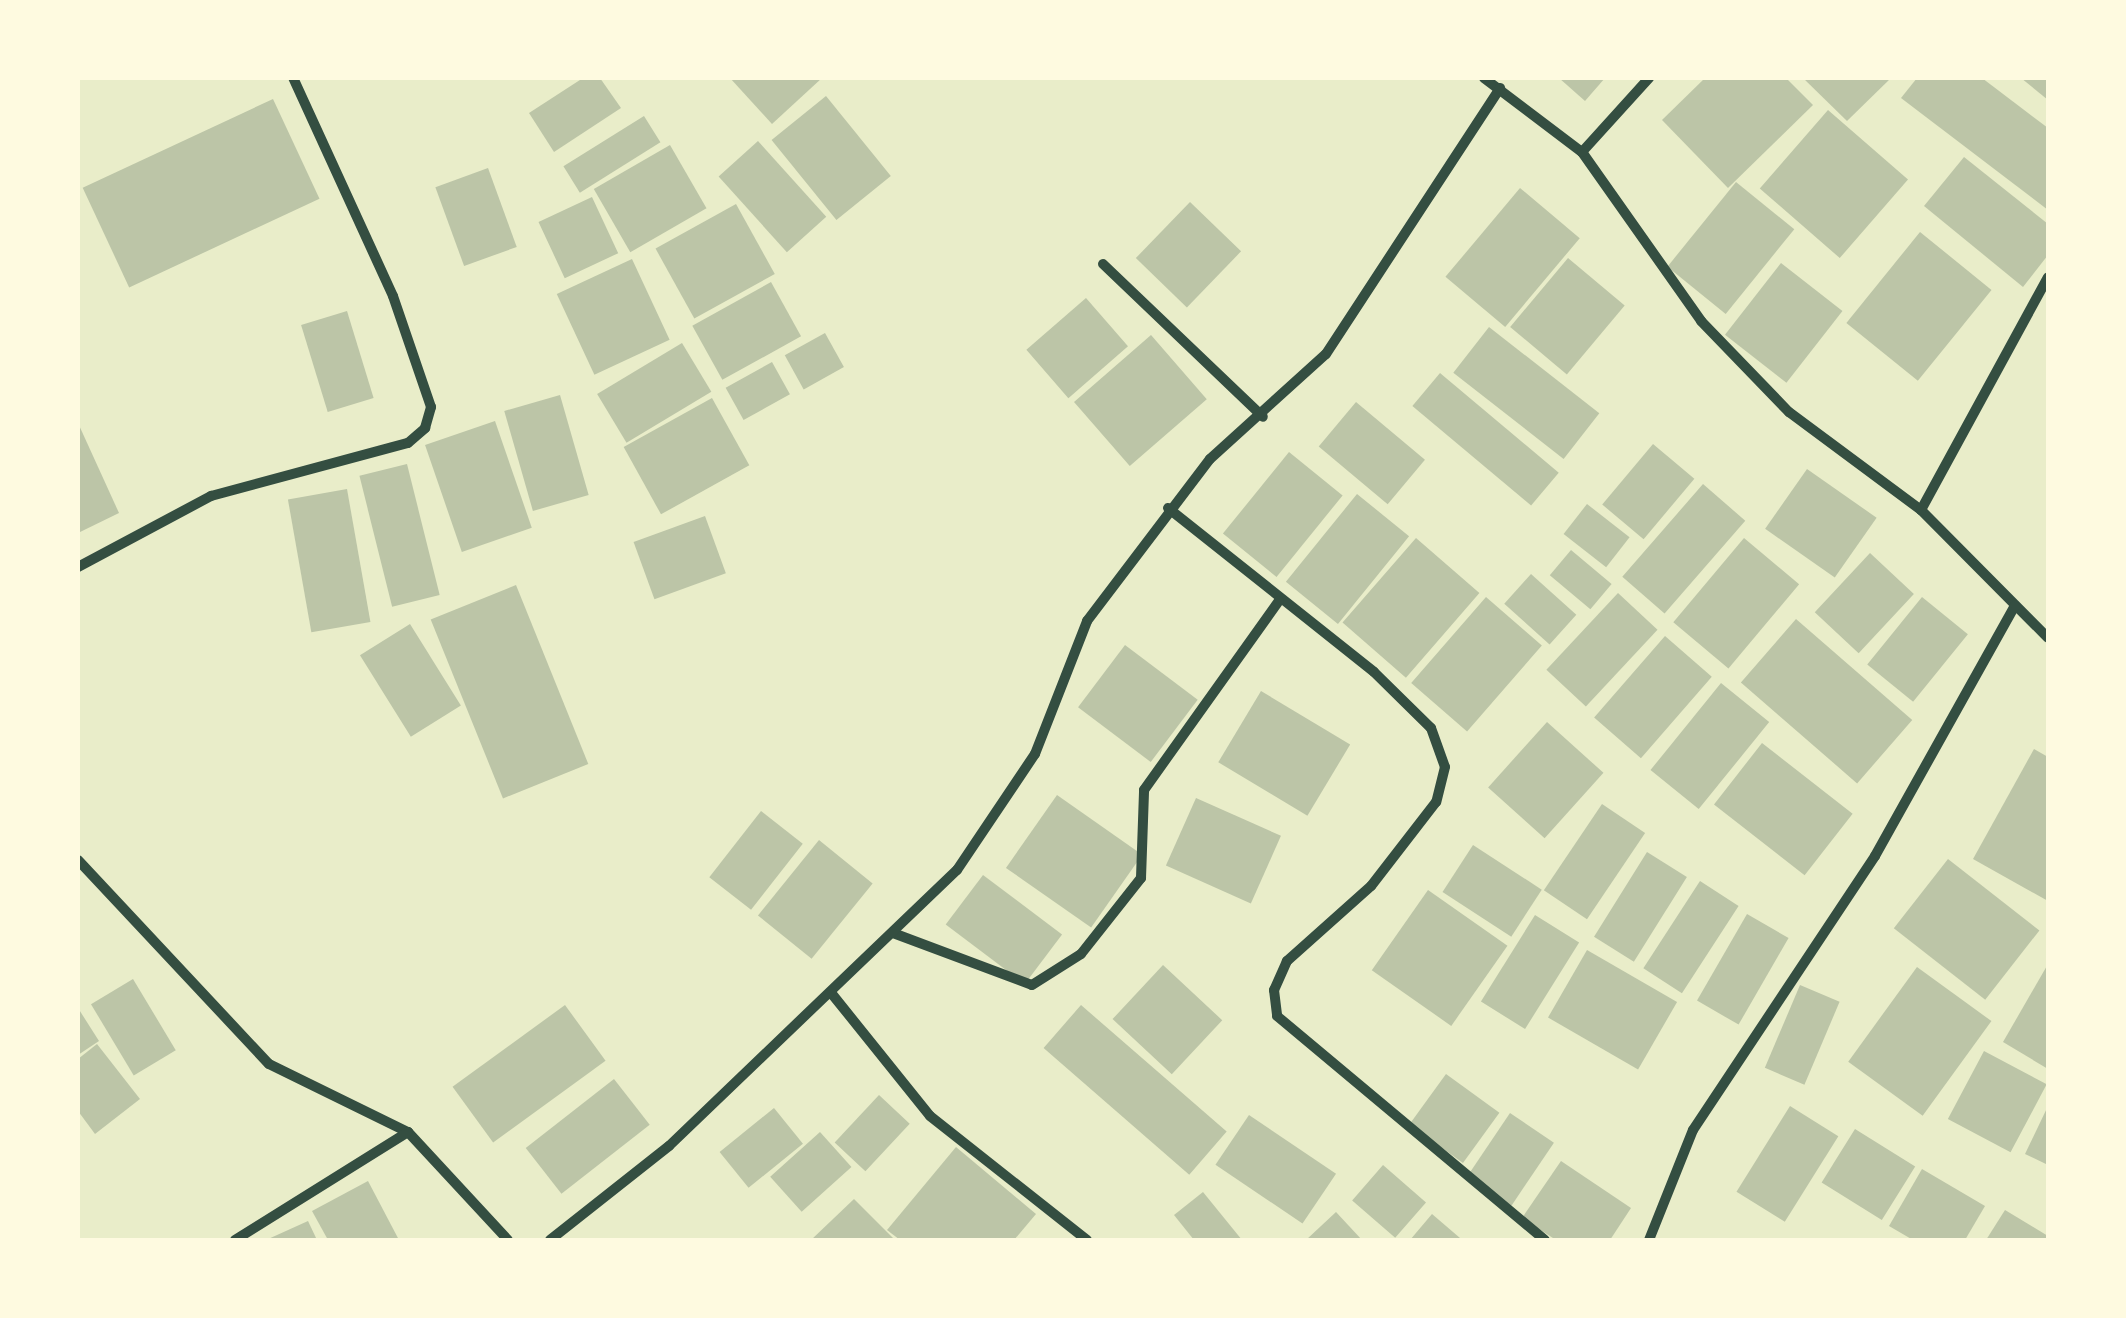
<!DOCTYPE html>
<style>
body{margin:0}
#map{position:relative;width:2126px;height:1318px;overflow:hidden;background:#e9edc9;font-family:Overpass,sans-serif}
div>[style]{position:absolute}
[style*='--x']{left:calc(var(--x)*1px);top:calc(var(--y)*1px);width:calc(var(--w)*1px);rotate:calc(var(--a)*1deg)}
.building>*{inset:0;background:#bcc5a7;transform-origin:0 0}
.minor>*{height:10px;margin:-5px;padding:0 5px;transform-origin:5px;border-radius:5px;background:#344e41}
span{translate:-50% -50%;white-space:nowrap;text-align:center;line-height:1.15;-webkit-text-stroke:8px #fefae0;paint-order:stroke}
.frame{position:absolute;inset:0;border:80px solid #fefae0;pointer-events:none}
</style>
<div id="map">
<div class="building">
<div style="clip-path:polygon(583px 78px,600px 78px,621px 108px,554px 152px,529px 113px)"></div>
<div style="clip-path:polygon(730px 78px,822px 78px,772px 124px)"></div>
<div style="clip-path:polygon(1559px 78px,1605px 78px,1585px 101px)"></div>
<div style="clip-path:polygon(1705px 78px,1786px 78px,1813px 105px,1728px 188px,1662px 120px)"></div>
<div style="clip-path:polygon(1803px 78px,1891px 78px,1847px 121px)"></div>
<div style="clip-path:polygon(1917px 78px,1982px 78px,2048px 128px,2048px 210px,1901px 98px)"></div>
<div style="clip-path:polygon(2021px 78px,2048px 78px,2048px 100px)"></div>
<div style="left:826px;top:96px;width:103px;height:70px;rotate:51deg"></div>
<div style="left:273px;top:99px;width:110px;height:210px;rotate:65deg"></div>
<div style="left:1828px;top:110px;width:106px;height:104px;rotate:41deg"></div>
<div style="left:644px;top:116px;width:31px;height:95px;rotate:58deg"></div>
<div style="left:758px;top:141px;width:102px;height:53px;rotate:48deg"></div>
<div style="left:670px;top:145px;width:73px;height:88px;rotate:60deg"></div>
<div style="clip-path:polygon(1964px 157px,2048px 224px,2048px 255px,2023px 287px,1924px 206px)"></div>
<div style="left:488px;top:168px;width:84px;height:56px;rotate:70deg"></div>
<div style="left:1736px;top:182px;width:75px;height:109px;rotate:39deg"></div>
<div style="left:1520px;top:188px;width:78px;height:116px;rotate:40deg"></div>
<div style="left:592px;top:197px;width:62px;height:59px;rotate:65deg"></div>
<div style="left:1190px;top:202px;width:71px;height:78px;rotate:44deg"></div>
<div style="left:736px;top:204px;width:80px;height:92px;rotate:61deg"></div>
<div style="left:1920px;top:232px;width:92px;height:117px;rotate:39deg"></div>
<div style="left:1568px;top:258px;width:74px;height:90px;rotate:40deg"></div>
<div style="left:632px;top:259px;width:89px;height:83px;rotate:65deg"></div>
<div style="left:1781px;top:263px;width:78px;height:91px;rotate:38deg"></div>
<div style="left:771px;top:282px;width:62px;height:90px;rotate:61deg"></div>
<div style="left:1086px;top:298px;width:64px;height:79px;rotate:49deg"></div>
<div style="left:347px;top:311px;width:91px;height:48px;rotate:73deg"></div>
<div style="left:1489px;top:327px;width:140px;height:58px;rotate:38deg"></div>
<div style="left:825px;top:333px;width:39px;height:46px;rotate:61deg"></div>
<div style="left:1151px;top:335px;width:85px;height:102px;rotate:49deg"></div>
<div style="left:682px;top:343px;width:57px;height:99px;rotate:59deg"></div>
<div style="left:772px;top:362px;width:37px;height:53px;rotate:61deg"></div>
<div style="left:1440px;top:373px;width:155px;height:43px;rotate:40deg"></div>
<div style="left:560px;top:395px;width:104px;height:58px;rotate:74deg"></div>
<div style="left:712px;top:398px;width:77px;height:101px;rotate:61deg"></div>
<div style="left:1356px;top:402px;width:90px;height:58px;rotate:40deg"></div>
<div style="left:495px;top:421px;width:113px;height:74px;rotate:71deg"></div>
<div style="clip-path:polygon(78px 423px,119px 513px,78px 533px)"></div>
<div style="left:1653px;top:444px;width:54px;height:79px;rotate:40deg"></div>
<div style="left:1289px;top:452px;width:69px;height:105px;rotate:39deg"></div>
<div style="left:407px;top:464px;width:135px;height:49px;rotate:76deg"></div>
<div style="left:1807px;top:469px;width:85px;height:73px;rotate:35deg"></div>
<div style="left:1703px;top:484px;width:56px;height:123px;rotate:41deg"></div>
<div style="left:347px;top:489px;width:135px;height:60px;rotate:80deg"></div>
<div style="left:1357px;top:494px;width:67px;height:113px;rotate:39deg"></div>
<div style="left:1587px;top:504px;width:54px;height:38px;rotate:38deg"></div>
<div style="left:705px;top:516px;width:61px;height:76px;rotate:70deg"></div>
<div style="left:1416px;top:538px;width:84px;height:112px;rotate:41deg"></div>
<div style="left:1744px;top:538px;width:72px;height:110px;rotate:40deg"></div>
<div style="left:1571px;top:550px;width:53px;height:33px;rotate:40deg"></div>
<div style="left:1870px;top:553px;width:60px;height:81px;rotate:43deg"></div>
<div style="left:1531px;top:574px;width:61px;height:40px;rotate:42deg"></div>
<div style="left:516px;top:585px;width:193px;height:92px;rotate:68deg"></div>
<div style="left:1618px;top:593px;width:54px;height:105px;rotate:43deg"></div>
<div style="left:1486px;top:597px;width:74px;height:114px;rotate:41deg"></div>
<div style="left:1922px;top:597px;width:59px;height:87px;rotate:39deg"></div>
<div style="left:1796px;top:619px;width:154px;height:84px;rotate:41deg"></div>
<div style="left:410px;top:624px;width:96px;height:59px;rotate:58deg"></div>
<div style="left:1665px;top:636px;width:62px;height:108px;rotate:41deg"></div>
<div style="left:1125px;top:645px;width:91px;height:78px;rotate:37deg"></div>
<div style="left:1721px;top:683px;width:62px;height:112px;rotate:39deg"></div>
<div style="left:1261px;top:691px;width:104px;height:83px;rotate:31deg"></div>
<div style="left:1547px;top:722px;width:76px;height:88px;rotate:42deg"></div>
<div style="left:1762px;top:743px;width:115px;height:78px;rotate:38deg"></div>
<div style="clip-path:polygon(2034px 749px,2048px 757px,2048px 901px,1973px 859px)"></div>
<div style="left:1057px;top:795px;width:104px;height:89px;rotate:35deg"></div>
<div style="left:1196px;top:798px;width:93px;height:74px;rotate:24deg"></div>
<div style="left:1602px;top:804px;width:52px;height:104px;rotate:34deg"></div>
<div style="left:761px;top:811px;width:53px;height:84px;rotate:38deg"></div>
<div style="left:819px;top:840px;width:69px;height:97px;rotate:39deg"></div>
<div style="left:1473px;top:845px;width:82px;height:56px;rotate:33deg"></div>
<div style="left:1647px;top:852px;width:47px;height:100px;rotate:32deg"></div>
<div style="left:1948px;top:859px;width:116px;height:88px;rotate:38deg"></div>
<div style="left:983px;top:875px;width:99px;height:62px;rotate:37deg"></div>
<div style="left:1700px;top:881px;width:46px;height:104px;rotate:33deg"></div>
<div style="left:1428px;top:890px;width:97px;height:98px;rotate:35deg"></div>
<div style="left:1747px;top:914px;width:48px;height:100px;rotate:30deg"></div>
<div style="left:1535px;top:915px;width:52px;height:102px;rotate:32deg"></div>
<div style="left:1587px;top:950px;width:104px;height:78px;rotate:30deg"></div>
<div style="clip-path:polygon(2048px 964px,2048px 1069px,2003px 1042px)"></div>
<div style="left:1163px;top:965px;width:81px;height:74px;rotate:43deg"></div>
<div style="left:1917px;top:967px;width:92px;height:117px;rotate:36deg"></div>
<div style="left:133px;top:979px;width:83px;height:49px;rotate:59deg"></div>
<div style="left:1800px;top:985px;width:43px;height:90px;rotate:23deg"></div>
<div style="left:565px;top:1005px;width:69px;height:139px;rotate:54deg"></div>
<div style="left:1081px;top:1005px;width:193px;height:57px;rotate:41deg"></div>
<div style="clip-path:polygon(78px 1008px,99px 1041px,78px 1055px)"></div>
<div style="clip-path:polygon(97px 1044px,140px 1099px,95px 1134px,78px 1111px,78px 1059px)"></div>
<div style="left:1984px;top:1051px;width:71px;height:77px;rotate:28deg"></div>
<div style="left:1446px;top:1074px;width:66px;height:62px;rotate:36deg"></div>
<div style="left:614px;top:1079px;width:58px;height:112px;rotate:52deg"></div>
<div style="left:879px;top:1095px;width:42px;height:65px;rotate:43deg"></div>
<div style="left:1790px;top:1106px;width:57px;height:101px;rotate:32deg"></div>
<div style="clip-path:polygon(2048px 1106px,2048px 1165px,2025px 1154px)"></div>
<div style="left:774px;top:1108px;width:46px;height:70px;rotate:51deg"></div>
<div style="left:1510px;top:1113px;width:53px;height:76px;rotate:34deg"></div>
<div style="left:1249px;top:1115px;width:105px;height:60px;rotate:34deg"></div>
<div style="left:1855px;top:1129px;width:71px;height:63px;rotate:32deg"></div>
<div style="left:820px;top:1132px;width:47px;height:67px;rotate:48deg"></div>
<div style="clip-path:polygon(956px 1147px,1036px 1214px,1014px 1240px,900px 1240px,887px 1230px)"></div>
<div style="clip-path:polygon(1561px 1161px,1631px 1208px,1610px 1240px,1556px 1240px,1522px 1218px)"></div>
<div style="left:1383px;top:1165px;width:57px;height:47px;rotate:41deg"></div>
<div style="clip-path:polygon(1922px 1169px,1985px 1206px,1965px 1240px,1913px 1240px,1889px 1226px)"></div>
<div style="clip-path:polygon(368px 1181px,399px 1240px,328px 1240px,312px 1211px)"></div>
<div style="clip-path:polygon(1203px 1192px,1242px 1240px,1194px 1240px,1174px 1215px)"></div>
<div style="clip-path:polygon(854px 1199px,895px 1240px,811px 1240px)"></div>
<div style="clip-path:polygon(2005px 1210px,2048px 1236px,2048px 1240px,1986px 1240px)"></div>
<div style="clip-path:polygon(1336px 1212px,1362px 1240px,1306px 1240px)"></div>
<div style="clip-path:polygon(1432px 1214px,1460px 1238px,1458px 1240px,1410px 1240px)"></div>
<div style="clip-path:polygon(308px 1221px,317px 1240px,266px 1240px)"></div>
</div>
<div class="minor">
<div style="--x:1484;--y:78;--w:123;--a:37.1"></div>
<div style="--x:1582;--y:152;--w:207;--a:54.8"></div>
<div style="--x:1701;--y:321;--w:127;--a:46"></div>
<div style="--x:1789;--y:412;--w:164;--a:36.6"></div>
<div style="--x:1921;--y:510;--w:180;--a:45.2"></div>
<div style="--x:1582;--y:152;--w:100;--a:-47.8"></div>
<div style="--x:1103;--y:264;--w:221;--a:43.7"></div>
<div style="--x:1168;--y:508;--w:263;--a:38.5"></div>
<div style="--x:1374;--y:672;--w:80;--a:44.5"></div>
<div style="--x:1431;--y:728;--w:41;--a:70.3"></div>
<div style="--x:1445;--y:767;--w:36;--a:104"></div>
<div style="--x:1436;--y:802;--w:106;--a:127.7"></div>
<div style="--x:1371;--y:886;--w:113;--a:138.2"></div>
<div style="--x:1287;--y:961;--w:32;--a:114"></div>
<div style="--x:1274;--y:990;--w:26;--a:83"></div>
<div style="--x:1277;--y:1016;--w:349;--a:39.9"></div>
<div style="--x:1921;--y:510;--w:265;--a:-61.4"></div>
<div style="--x:78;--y:567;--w:151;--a:-28.1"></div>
<div style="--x:211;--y:496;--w:204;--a:-15.1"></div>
<div style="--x:408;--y:443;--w:23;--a:-41"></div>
<div style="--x:425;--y:428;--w:22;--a:-74"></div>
<div style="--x:431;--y:407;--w:117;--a:-108.9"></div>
<div style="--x:393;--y:296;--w:240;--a:-114.6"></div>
<div style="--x:78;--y:860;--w:279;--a:46.9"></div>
<div style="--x:269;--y:1064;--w:155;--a:26.1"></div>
<div style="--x:408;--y:1132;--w:147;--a:47.2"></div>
<div style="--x:893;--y:933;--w:148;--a:20.5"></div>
<div style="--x:1032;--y:985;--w:58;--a:-32.3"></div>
<div style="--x:1081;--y:954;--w:97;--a:-51.7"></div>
<div style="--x:1141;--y:878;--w:88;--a:-88"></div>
<div style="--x:1144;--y:790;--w:232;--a:-54.5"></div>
<div style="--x:832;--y:994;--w:156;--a:51.2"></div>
<div style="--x:930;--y:1116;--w:200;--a:38.3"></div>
<div style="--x:235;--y:1240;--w:204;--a:-32"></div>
<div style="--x:550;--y:1240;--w:152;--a:-38.3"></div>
<div style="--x:669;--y:1146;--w:399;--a:-43.8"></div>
<div style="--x:957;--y:870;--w:140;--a:-56.1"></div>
<div style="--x:1035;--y:754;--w:143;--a:-68.6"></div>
<div style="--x:1087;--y:621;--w:203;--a:-52.8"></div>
<div style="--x:1210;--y:459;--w:156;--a:-42.2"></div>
<div style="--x:1326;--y:354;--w:318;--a:-56.8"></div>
<div style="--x:1649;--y:1240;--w:118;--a:-68.2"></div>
<div style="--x:1693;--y:1130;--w:329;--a:-56.4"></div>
<div style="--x:1875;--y:856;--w:287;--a:-60.8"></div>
</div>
<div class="frame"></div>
</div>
